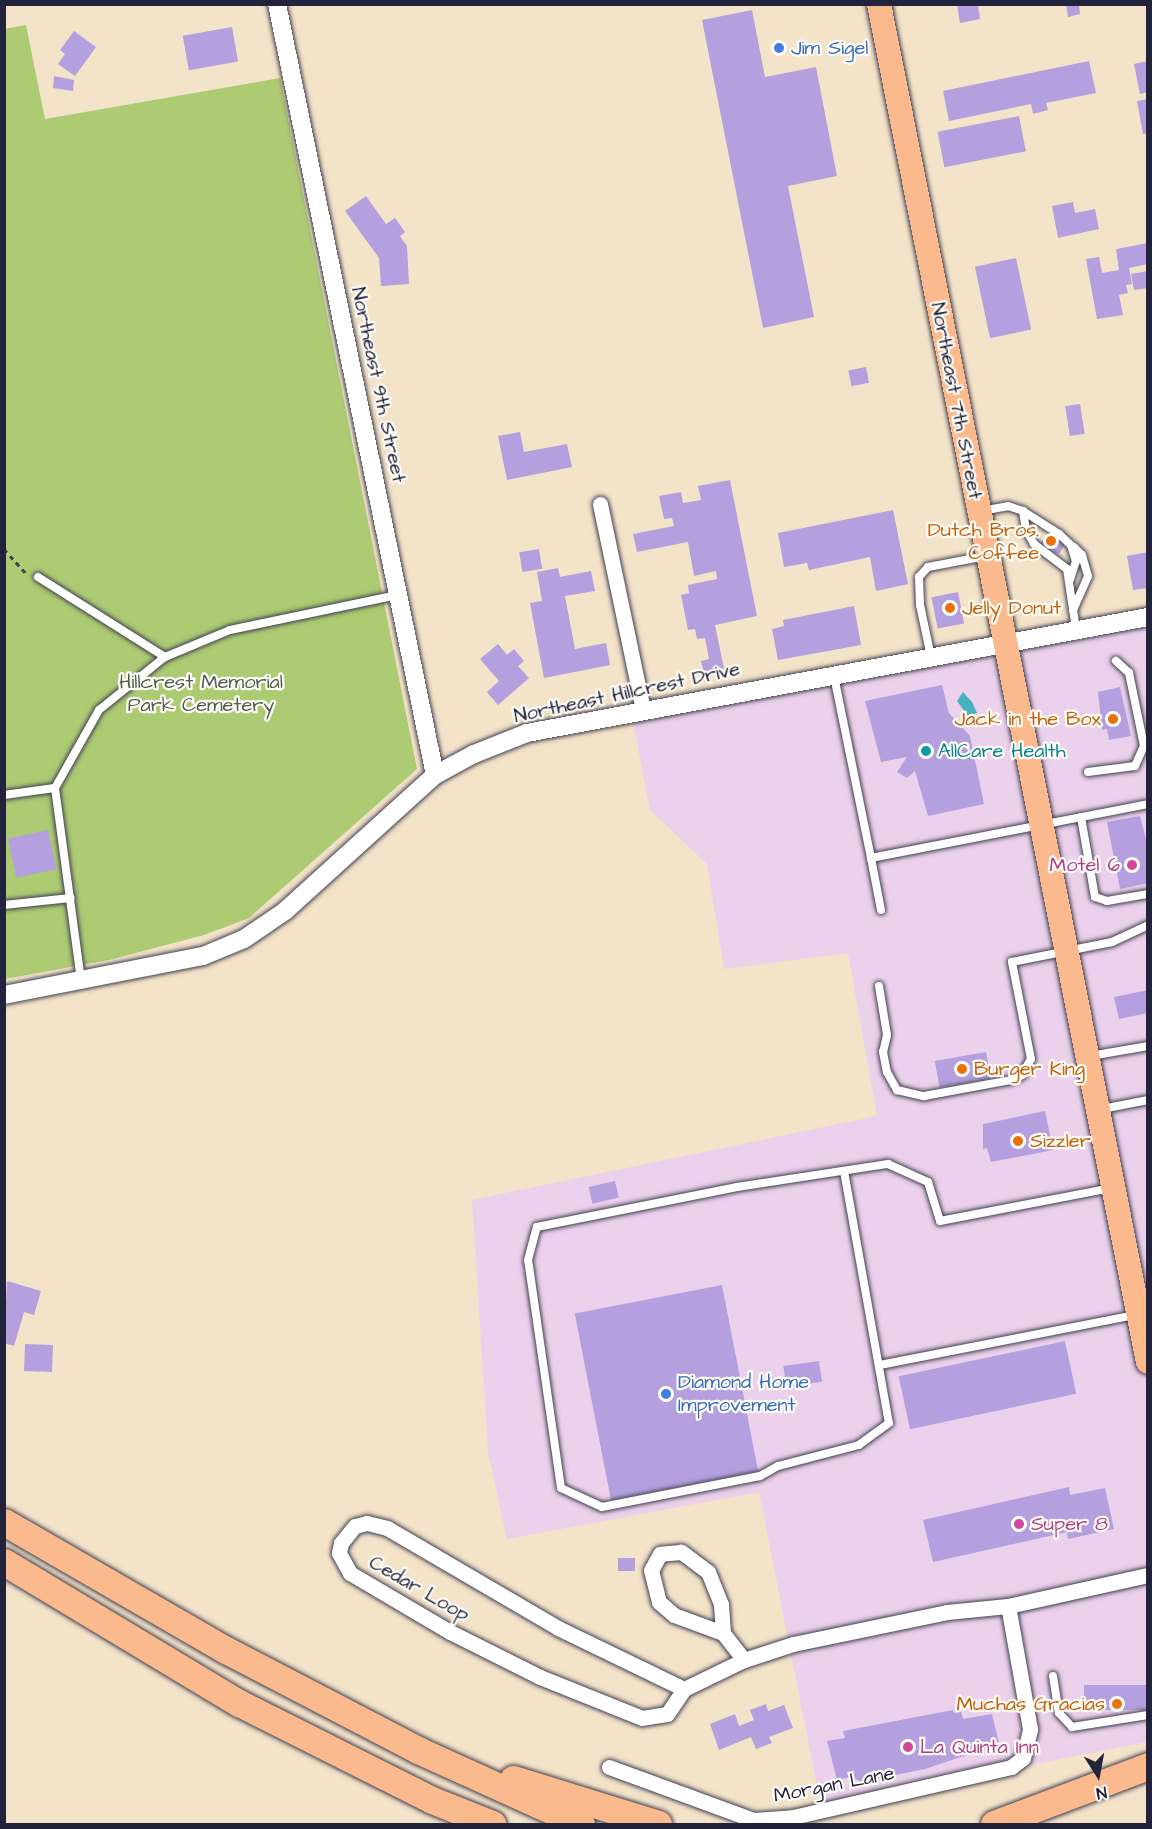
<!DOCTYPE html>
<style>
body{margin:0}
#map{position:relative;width:1152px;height:1829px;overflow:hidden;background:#f3e3c9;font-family:"Architects Daughter",sans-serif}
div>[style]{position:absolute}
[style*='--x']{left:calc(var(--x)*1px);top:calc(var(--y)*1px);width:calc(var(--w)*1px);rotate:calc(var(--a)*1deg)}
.built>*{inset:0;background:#ebd1eb}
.green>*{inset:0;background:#accb73}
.water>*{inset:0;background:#44b3be}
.building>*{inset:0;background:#b4a0de;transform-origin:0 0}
.path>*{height:3px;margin-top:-1.5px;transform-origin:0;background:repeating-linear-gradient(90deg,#413f50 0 4.5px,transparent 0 9px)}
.roads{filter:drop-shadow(0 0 2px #413f50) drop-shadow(0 0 2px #413f50)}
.service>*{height:8px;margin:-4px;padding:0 4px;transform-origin:4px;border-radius:4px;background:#fff}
.minor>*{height:15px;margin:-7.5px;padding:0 7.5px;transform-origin:7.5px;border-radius:7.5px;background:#fff}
.tertiary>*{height:18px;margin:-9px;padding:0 9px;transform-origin:9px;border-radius:9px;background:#fff}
.trunk>*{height:24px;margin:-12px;padding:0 12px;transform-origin:12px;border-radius:12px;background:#fbba8d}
.motorway>*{height:27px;margin:-13.5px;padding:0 13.5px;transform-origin:13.5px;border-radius:13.5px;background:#fbba8d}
.dots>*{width:16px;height:16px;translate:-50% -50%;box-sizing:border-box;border:3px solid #fdfcf7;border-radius:50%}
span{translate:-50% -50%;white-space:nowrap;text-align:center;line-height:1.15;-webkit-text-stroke:4.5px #fdfcf7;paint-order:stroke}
.shop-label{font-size:20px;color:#366cbe}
.left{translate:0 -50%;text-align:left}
.street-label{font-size:20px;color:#22223b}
.food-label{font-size:20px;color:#c56008}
.right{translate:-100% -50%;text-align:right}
.park-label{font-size:20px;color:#525d4f}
.culture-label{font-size:20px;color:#0d838f}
.hotel-label{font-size:20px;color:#b23c85}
.frame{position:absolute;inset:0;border:6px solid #22223b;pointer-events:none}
.north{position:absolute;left:1068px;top:1745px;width:60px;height:60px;-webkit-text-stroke:4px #fdfcf7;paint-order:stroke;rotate:169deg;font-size:16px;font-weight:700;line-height:24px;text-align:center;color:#22223b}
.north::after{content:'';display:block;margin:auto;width:21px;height:27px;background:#22223b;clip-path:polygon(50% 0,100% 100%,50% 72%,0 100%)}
</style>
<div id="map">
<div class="built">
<div style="clip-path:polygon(1147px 619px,1147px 1742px,821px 1806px,759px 1492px,507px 1539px,488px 1452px,472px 1200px,877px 1116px,848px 953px,724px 969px,707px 864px,650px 810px,633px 722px)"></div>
</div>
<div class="green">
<div style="clip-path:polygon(26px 25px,45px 119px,280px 78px,417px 769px,249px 918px,204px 935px,109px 960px,5px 979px,4px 29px)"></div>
</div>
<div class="water">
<div style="clip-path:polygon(963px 692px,972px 702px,977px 713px,968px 716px,957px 701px)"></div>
</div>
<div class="building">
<div style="clip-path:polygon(957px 4px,978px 4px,980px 19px,960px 23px)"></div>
<div style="clip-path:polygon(1066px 4px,1079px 4px,1080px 14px,1068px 17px)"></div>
<div style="clip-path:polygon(752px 10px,765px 77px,816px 67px,837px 176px,788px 186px,814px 317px,763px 328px,702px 20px)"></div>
<div style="left:232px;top:27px;width:35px;height:50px;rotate:80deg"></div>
<div style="clip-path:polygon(74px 31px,96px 47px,75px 76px,58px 64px,65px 54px,60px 50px)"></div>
<div style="clip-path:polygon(1089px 61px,1096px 93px,1046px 103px,1048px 110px,1033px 114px,1031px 104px,949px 121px,943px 91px)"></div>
<div style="clip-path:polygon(1148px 61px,1148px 92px,1140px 94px,1134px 64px)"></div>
<div style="clip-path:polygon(54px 76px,74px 80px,73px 91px,53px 88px)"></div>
<div style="clip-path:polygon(1148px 99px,1148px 133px,1143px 134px,1137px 101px)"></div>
<div style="left:1019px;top:116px;width:36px;height:83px;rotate:79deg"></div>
<div style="clip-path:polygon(366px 196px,386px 224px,395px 218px,405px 232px,400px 236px,407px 246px,409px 284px,381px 286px,379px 258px,345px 211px)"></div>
<div style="clip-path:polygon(1073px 202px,1075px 213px,1095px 209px,1099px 229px,1058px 238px,1052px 206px)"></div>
<div style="clip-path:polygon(1148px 243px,1148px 264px,1129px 268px,1132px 284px,1126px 285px,1128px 293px,1119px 295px,1123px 315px,1097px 319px,1086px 259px,1099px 257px,1102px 273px,1119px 270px,1116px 249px)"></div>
<div style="left:1016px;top:258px;width:73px;height:42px;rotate:78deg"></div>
<div style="clip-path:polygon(1148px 271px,1148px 288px,1134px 290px,1131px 274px)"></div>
<div style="left:866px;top:367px;width:16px;height:18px;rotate:79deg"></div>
<div style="left:1080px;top:404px;width:30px;height:15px;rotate:81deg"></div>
<div style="clip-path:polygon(520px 432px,524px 452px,567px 444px,572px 467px,507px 480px,498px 436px)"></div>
<div style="clip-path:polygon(730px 480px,757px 616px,715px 625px,724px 669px,704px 673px,701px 661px,709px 659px,705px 638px,697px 639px,695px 629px,688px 630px,681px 595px,689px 593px,688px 585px,717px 579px,716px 571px,694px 576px,688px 542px,637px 552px,633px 534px,674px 526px,672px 518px,664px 519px,659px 496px,681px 492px,683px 503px,701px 500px,698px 486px)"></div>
<div style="clip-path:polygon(893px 510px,908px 584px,876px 591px,870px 557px,809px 570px,807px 563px,784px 567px,778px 533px)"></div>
<div style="clip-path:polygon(1050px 530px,1065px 544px,1059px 554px,1039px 546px)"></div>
<div style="left:539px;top:549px;width:20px;height:20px;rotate:81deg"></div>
<div style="clip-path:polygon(1148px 552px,1148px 588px,1133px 590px,1127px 556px)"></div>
<div style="clip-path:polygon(558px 568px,560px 577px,591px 571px,595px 591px,565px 596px,575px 649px,606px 643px,610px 665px,544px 678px,530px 603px,542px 601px,537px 572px)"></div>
<div style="left:958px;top:592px;width:32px;height:27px;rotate:79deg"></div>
<div style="clip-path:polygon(854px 606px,861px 645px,778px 660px,772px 629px,784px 626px,783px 620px)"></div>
<div style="clip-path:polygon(498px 644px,507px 655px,514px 649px,524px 661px,518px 666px,529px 678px,498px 705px,487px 692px,499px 681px,480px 659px)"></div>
<div style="clip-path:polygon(942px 685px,949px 713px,970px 736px,984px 804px,928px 816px,915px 771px,907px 778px,897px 772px,907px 757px,881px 762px,865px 701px)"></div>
<div style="clip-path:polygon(1120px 687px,1131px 736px,1109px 740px,1107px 729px,1102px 730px,1098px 692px)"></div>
<div style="clip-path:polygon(1140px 816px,1148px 847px,1148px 883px,1120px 889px,1107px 822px)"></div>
<div style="left:48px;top:830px;width:40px;height:41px;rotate:78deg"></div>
<div style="clip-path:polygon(1148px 990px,1148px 1013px,1119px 1019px,1114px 997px)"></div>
<div style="left:986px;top:1052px;width:27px;height:52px;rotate:80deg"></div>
<div style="clip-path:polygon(1045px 1111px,1053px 1150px,991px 1162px,987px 1148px,983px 1149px,983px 1124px)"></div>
<div style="left:615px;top:1181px;width:17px;height:27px;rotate:77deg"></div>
<div style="clip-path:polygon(7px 1281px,41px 1291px,34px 1315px,24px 1312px,14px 1346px,4px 1343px)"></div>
<div style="left:722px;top:1285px;width:190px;height:150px;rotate:79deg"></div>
<div style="left:1065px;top:1341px;width:54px;height:170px;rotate:78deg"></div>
<div style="left:25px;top:1344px;width:28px;height:27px;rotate:2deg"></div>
<div style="left:819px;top:1361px;width:21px;height:36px;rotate:82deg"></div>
<div style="clip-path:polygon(1069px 1487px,1070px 1495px,1105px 1488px,1114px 1529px,1068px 1539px,1067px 1532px,933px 1562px,923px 1520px)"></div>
<div style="left:618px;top:1558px;width:17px;height:13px"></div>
<div style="left:1148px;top:1685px;width:25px;height:64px;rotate:90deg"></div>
<div style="clip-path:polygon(766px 1704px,768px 1711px,784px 1705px,793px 1728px,769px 1737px,772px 1743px,756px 1749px,751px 1737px,719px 1750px,710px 1724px,735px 1714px,739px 1726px,754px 1720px,750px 1710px)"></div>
<div style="clip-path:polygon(953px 1710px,954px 1713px,961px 1712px,963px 1719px,992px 1714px,999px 1744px,925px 1769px,861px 1782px,852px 1777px,837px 1780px,827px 1741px,845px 1738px,843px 1731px)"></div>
</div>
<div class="path">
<div style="--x:4;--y:549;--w:36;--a:48"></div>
</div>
<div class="roads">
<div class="service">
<div style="--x:981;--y:511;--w:27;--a:-10"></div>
<div style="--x:1008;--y:506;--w:16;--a:18"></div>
<div style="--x:1023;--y:511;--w:43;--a:32.6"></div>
<div style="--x:1059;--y:534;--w:16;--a:43"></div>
<div style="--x:1071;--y:545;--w:17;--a:73"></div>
<div style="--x:1076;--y:561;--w:20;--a:108"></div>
<div style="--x:1023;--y:511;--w:19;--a:81"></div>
<div style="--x:1026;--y:530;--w:16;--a:60"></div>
<div style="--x:1034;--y:544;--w:41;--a:37.1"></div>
<div style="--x:1067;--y:569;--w:61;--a:81.5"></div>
<div style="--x:38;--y:577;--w:150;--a:32.2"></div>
<div style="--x:1073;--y:610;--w:37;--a:-66"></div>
<div style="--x:1088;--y:576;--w:22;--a:-106"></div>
<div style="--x:1082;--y:555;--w:11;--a:-135"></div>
<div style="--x:931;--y:657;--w:53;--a:-101.9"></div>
<div style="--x:920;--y:605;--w:28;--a:-92"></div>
<div style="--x:919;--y:577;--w:13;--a:-48"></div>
<div style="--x:928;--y:567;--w:59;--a:-10.7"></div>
<div style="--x:834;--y:676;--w:186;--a:78.5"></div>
<div style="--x:871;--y:858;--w:282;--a:-11"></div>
<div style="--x:1088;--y:772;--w:47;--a:-7.3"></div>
<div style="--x:1135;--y:766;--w:22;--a:-66"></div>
<div style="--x:1144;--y:746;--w:75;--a:-101.6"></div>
<div style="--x:1129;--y:673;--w:18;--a:-137"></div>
<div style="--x:55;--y:788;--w:90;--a:-60.6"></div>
<div style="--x:99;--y:710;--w:85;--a:-38.8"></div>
<div style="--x:165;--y:657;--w:70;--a:-22.6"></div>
<div style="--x:230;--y:630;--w:171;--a:-11.8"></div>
<div style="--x:4;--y:795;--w:51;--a:-7.8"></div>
<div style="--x:55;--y:788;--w:194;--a:82.3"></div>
<div style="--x:1081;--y:817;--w:81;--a:80.1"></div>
<div style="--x:1095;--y:897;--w:13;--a:18"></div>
<div style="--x:1107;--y:901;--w:42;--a:-9.7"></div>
<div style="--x:871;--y:858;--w:53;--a:79.1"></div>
<div style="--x:4;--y:905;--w:67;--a:-6"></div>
<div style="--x:879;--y:986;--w:50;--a:80.7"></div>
<div style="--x:887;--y:1035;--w:17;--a:103"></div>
<div style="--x:883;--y:1052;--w:20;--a:79"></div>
<div style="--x:887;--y:1072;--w:21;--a:61"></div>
<div style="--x:897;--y:1090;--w:28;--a:13"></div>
<div style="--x:924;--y:1096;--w:88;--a:-10.4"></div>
<div style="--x:1011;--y:1080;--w:12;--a:-24"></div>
<div style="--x:1022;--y:1075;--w:18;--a:-61"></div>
<div style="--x:1031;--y:1059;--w:99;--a:-101.1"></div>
<div style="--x:1012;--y:962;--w:102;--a:-11.3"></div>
<div style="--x:1112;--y:942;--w:40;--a:-25"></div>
<div style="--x:1090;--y:1056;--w:59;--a:-9.8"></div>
<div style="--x:1102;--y:1109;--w:47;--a:-11.1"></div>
<div style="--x:844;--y:1171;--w:256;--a:79.9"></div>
<div style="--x:889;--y:1423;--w:37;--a:144"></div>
<div style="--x:859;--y:1445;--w:84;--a:165.5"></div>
<div style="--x:778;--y:1466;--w:21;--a:151"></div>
<div style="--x:760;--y:1476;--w:161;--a:168.9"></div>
<div style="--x:602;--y:1507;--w:45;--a:-155.1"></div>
<div style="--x:561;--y:1488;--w:230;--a:-98.2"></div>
<div style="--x:528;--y:1260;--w:34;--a:-75"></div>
<div style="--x:537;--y:1227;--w:204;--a:-11.3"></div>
<div style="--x:737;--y:1187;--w:153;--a:-8.7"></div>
<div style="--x:888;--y:1164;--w:44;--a:24.2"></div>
<div style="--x:928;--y:1182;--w:41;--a:72.9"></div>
<div style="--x:940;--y:1221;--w:174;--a:-10.9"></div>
<div style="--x:880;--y:1365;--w:259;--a:-11.1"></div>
<div style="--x:1053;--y:1676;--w:37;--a:81"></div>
<div style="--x:1059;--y:1713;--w:19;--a:47"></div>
<div style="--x:1072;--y:1727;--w:77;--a:-9"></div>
</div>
<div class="minor">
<div style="--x:600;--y:504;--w:210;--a:78.2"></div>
<div style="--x:367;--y:1523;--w:21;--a:14"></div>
<div style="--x:387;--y:1528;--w:198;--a:30.3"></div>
<div style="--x:558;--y:1628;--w:140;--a:25.8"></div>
<div style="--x:684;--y:1689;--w:30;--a:124"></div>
<div style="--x:667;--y:1714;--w:25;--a:171"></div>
<div style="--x:642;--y:1718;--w:110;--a:-158.1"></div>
<div style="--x:540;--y:1677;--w:101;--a:-153.4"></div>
<div style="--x:450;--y:1632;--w:116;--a:-149.5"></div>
<div style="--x:350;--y:1573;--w:23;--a:-119"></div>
<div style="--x:339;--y:1553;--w:10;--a:-79"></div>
<div style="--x:341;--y:1543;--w:22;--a:-51"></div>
<div style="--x:355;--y:1526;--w:12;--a:-14"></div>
<div style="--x:723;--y:1633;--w:29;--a:-94"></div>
<div style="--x:721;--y:1604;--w:35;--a:-112"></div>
<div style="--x:708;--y:1572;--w:34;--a:-143"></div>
<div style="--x:681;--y:1552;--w:21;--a:175"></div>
<div style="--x:660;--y:1554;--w:18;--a:119"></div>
<div style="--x:651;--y:1570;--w:33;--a:76"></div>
<div style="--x:659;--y:1602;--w:20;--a:41"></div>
<div style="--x:674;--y:1615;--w:52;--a:20.2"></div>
<div style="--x:723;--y:1633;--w:34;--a:52"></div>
<div style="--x:684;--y:1689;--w:67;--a:-25.8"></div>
<div style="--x:744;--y:1660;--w:52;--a:-18.1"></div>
<div style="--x:793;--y:1644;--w:157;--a:-11.7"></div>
<div style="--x:947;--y:1612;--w:61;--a:-5.6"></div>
<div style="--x:1008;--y:1606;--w:143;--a:-12.5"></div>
<div style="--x:609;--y:1767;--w:154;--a:20.1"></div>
<div style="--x:754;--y:1820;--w:39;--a:-4"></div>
<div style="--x:793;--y:1817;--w:224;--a:-12.9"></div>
<div style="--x:1011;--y:1767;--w:15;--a:-37"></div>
<div style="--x:1023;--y:1758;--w:30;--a:-76"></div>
<div style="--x:1030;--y:1729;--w:125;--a:-100.1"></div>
</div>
<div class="tertiary">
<div style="--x:277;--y:4;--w:787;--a:78.42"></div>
<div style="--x:4;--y:995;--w:203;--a:-11.1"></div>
<div style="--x:203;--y:956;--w:44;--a:-22.5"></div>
<div style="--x:244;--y:939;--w:50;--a:-34.3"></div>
<div style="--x:285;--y:911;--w:202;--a:-42.2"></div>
<div style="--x:435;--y:775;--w:44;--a:-28.3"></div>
<div style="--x:474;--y:754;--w:57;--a:-21.6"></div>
<div style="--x:527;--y:733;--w:632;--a:-10.58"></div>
</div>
<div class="trunk">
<div style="--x:879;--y:4;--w:1384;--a:78.8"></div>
</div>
<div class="motorway">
<div style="--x:4;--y:1522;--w:256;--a:30"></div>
<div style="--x:226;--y:1650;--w:216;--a:27.5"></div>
<div style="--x:418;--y:1750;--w:179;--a:24.4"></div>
<div style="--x:4;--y:1562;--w:274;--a:31"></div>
<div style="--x:239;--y:1703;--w:216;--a:26.7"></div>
<div style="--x:432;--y:1800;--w:65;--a:21.8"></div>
<div style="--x:513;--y:1779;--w:152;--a:17.2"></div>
<div style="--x:994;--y:1824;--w:165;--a:-20.6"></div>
</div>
</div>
<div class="dots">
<div style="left:779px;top:48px;background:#3f7fe0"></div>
<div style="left:1051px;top:541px;background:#e8710a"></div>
<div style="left:950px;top:608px;background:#e8710a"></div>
<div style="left:1113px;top:719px;background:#e8710a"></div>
<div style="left:926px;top:751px;background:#0f9aa8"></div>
<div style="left:1132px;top:865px;background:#d1479c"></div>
<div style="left:962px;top:1069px;background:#e8710a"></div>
<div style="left:1018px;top:1141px;background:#e8710a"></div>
<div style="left:666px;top:1394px;background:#3f7fe0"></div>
<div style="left:1019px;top:1524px;background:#d1479c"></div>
<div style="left:1117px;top:1704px;background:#e8710a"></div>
<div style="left:908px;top:1747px;background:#d1479c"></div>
</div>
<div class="shop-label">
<span class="left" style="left:791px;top:48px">Jim Sigel</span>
<span class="left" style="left:678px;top:1394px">Diamond Home<br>Improvement</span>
</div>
<div class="street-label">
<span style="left:378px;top:385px;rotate:78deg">Northeast 9th Street</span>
<span style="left:956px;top:401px;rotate:79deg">Northeast 7th Street</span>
<span style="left:627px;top:693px;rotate:-12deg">Northeast Hillcrest Drive</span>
<span style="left:419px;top:1589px;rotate:30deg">Cedar Loop</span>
<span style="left:834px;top:1785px;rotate:-11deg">Morgan Lane</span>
</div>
<div class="food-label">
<span class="right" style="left:1039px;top:542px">Dutch Bros.<br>Coffee</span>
<span class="left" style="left:962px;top:608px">Jelly Donut</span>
<span class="right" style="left:1101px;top:719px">Jack in the Box</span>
<span class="left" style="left:974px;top:1069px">Burger King</span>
<span class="left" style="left:1030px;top:1141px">Sizzler</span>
<span class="right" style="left:1105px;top:1704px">Muchas Gracias</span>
</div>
<div class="park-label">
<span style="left:201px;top:694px">Hillcrest Memorial<br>Park Cemetery</span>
</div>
<div class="culture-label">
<span class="left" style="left:938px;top:751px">AllCare Health</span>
</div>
<div class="hotel-label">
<span class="right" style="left:1120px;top:865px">Motel 6</span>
<span class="left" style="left:1031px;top:1524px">Super 8</span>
<span class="left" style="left:920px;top:1747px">La Quinta Inn</span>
</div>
<div class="frame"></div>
<div class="north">N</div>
</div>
